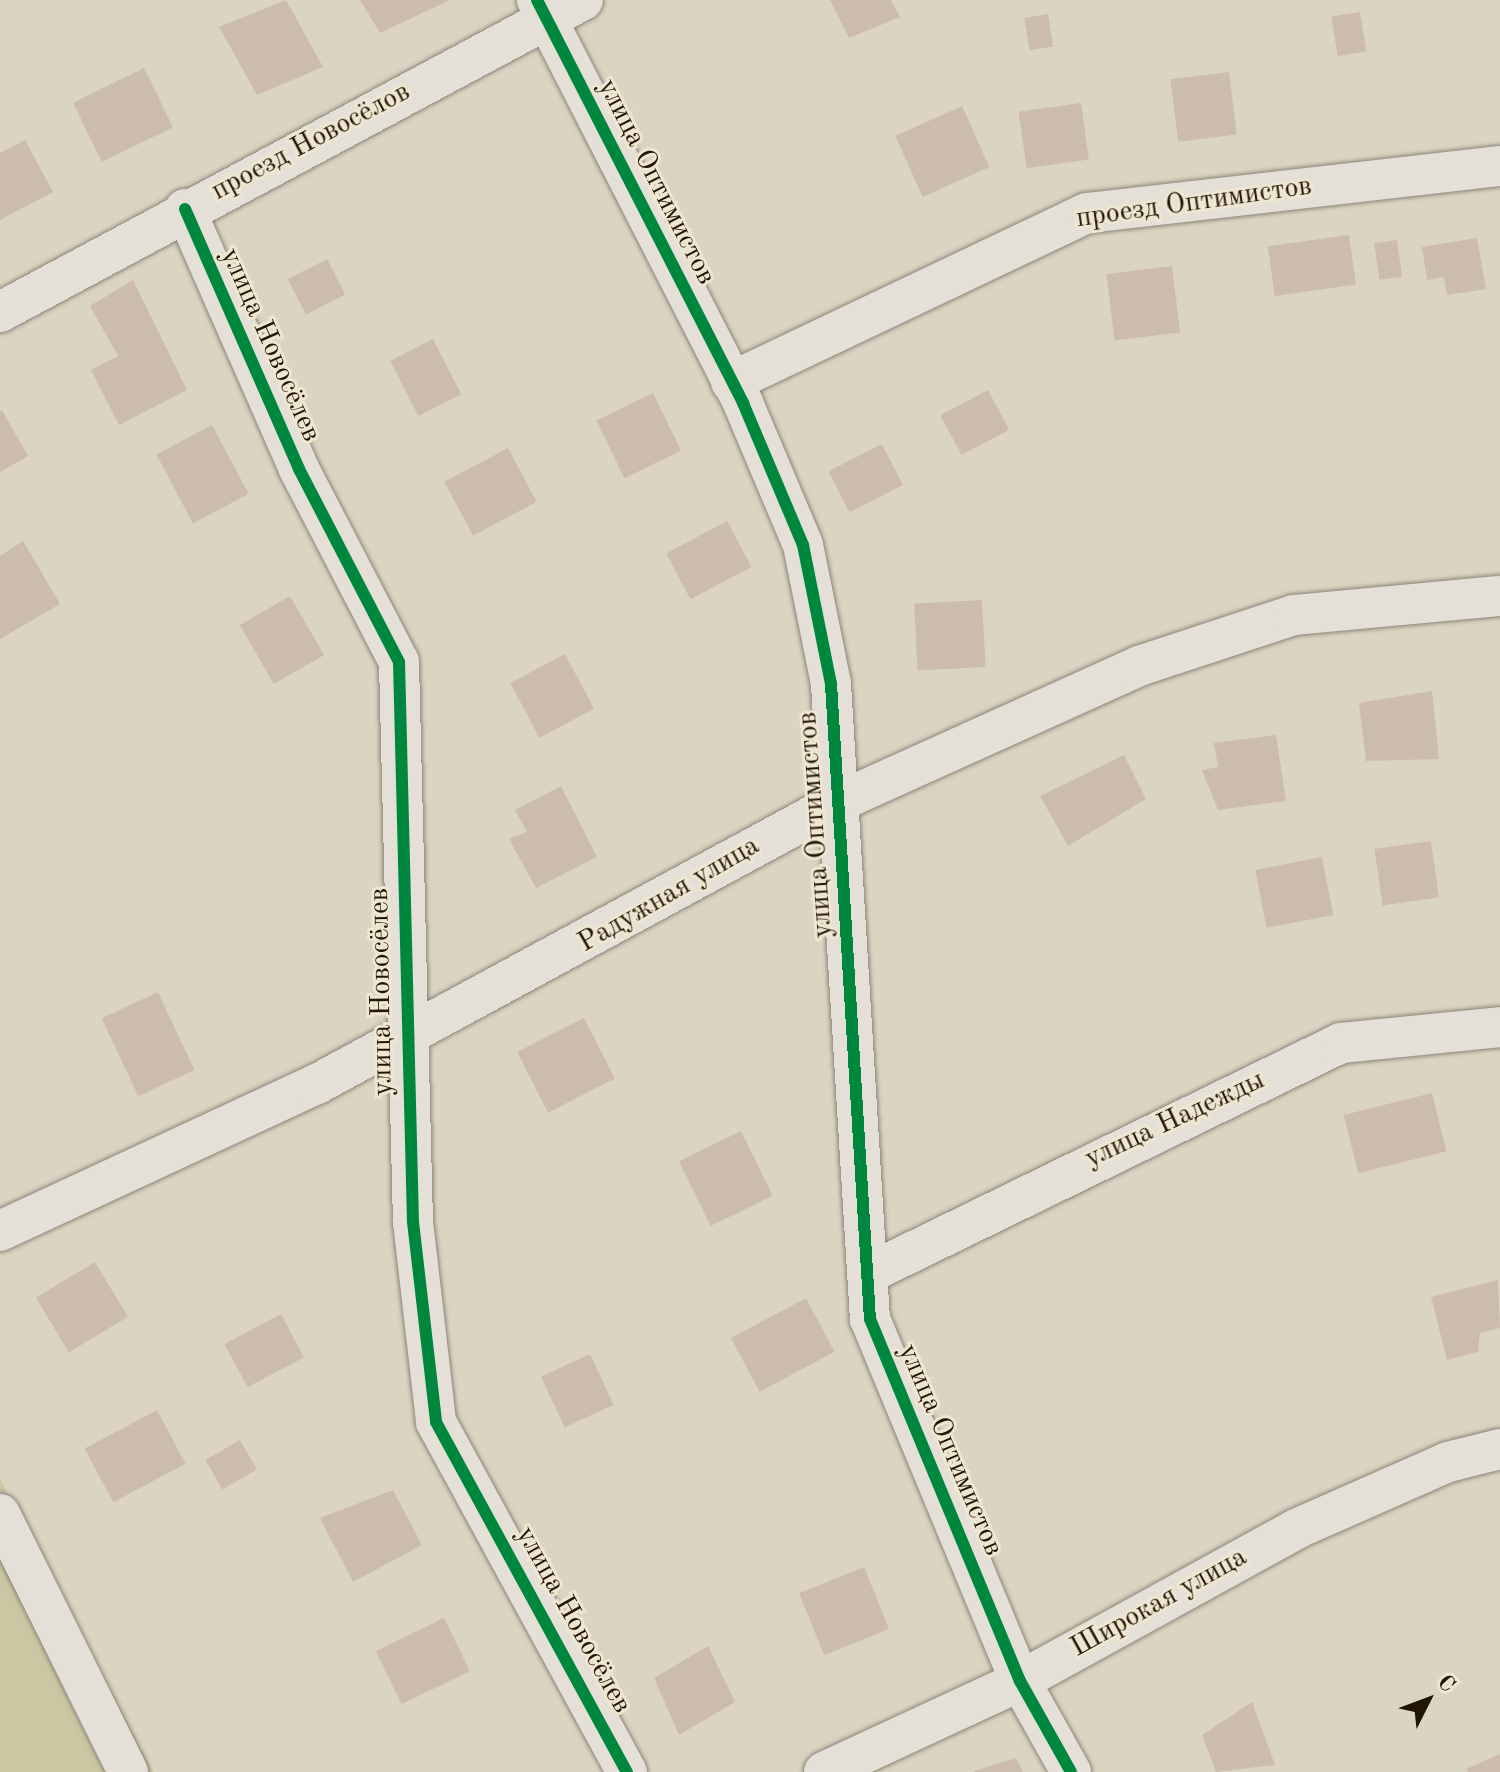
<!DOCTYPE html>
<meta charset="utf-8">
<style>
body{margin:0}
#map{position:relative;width:1500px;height:1772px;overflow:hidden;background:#dcd4c2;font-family:"Old Standard TT",serif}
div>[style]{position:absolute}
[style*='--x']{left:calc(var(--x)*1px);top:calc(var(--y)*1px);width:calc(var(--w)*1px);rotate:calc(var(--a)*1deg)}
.green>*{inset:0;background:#cbc7a3}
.building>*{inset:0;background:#ccbcaf;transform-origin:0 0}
.roads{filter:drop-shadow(0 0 2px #8b8579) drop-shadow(0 0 2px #8b8579)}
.street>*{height:40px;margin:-20px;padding:0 20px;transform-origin:20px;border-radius:20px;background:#e4e0d7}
.cycleway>*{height:12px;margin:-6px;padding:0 6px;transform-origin:6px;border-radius:6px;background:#00873e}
span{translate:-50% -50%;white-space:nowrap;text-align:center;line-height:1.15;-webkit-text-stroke:6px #efe6d1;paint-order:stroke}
.street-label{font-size:28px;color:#201507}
.north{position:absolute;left:1388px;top:1660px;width:80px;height:80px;-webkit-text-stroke:6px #efe6d1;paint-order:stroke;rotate:48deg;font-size:22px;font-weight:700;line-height:32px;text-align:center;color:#201507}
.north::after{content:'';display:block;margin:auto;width:28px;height:36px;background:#201507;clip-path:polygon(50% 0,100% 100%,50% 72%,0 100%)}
</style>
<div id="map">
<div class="green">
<div style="clip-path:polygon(0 1479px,153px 1772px,0 1772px)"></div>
</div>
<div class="building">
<div style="clip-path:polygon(286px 0,323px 67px,257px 95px,219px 27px)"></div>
<div style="clip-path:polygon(360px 0,450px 0,380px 33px)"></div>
<div style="clip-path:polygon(830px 0,891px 0,900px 17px,849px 38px)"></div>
<div style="left:1360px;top:12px;width:40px;height:29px;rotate:81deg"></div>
<div style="left:1048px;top:14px;width:33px;height:24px;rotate:81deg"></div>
<div style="left:144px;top:68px;width:66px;height:79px;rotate:64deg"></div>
<div style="left:1229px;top:72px;width:63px;height:59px;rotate:83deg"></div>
<div style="left:1081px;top:103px;width:57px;height:63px;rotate:82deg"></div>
<div style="left:962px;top:106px;width:67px;height:73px;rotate:66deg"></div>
<div style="clip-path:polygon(25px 140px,53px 192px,0 220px,0 153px)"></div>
<div style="left:1349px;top:235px;width:50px;height:82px;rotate:82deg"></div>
<div style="clip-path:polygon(1477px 238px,1486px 289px,1447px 295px,1444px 277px,1427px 280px,1422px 247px)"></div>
<div style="left:1397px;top:240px;width:37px;height:23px;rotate:82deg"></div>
<div style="left:327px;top:259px;width:40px;height:44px;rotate:63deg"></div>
<div style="left:1172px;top:266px;width:67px;height:66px;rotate:83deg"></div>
<div style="clip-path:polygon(133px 280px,187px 390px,119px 425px,91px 370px,118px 356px,90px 306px)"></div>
<div style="left:433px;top:339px;width:62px;height:48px;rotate:63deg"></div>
<div style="left:988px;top:390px;width:45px;height:54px;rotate:62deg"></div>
<div style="left:653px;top:393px;width:64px;height:63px;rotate:64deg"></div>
<div style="clip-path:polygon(2px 410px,28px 456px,0 472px,0 411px)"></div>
<div style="left:212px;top:425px;width:78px;height:63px;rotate:62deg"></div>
<div style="left:882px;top:444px;width:46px;height:60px;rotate:63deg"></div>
<div style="left:508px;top:448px;width:61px;height:72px;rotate:62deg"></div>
<div style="left:727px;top:521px;width:52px;height:69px;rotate:62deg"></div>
<div style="clip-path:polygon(23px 541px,60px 604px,0 639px,0 556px)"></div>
<div style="left:290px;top:596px;width:68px;height:58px;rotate:60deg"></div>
<div style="left:982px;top:600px;width:67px;height:68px;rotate:87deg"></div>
<div style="left:565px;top:654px;width:62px;height:62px;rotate:62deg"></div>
<div style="clip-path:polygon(1432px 691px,1439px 759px,1366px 761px,1359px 703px)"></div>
<div style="clip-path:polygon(1276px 735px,1286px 801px,1218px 810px,1202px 770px,1218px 767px,1214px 743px)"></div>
<div style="clip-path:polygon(1124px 755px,1146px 799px,1068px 846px,1040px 796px)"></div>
<div style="clip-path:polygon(561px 786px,597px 857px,536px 888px,509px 839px,527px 832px,515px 810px)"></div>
<div style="left:1431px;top:841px;width:57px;height:57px;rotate:82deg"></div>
<div style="left:1322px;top:857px;width:59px;height:68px;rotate:79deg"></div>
<div style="left:158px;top:992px;width:86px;height:62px;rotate:65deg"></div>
<div style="left:584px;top:1018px;width:68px;height:75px;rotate:63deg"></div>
<div style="left:1432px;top:1093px;width:60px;height:91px;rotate:76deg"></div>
<div style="left:741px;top:1131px;width:72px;height:69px;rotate:64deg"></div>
<div style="left:95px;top:1262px;width:64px;height:69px;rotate:59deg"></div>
<div style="clip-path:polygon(1498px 1280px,1500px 1328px,1480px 1333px,1478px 1352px,1447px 1360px,1431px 1297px)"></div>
<div style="left:806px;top:1298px;width:61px;height:85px;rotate:62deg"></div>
<div style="left:281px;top:1314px;width:49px;height:64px;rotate:62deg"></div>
<div style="left:590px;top:1354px;width:56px;height:54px;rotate:65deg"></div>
<div style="left:157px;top:1410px;width:61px;height:82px;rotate:62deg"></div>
<div style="left:240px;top:1440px;width:34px;height:40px;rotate:60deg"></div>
<div style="clip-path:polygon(393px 1490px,422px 1545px,353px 1582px,320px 1518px)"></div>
<div style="left:864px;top:1567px;width:67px;height:70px;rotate:68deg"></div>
<div style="left:444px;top:1618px;width:59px;height:76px;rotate:64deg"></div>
<div style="clip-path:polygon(708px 1646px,735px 1702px,679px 1735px,654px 1678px)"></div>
<div style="clip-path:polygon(1252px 1702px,1275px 1765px,1216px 1772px,1202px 1735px)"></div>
<div style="clip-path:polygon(1500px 1754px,1500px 1772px,1468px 1772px,1466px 1769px)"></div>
<div style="clip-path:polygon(1016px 1758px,1023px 1772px,974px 1772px,974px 1771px)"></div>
</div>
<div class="roads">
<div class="street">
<div style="--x:537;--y:0;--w:453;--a:62.9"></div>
<div style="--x:743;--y:403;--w:154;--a:67.1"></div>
<div style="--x:803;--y:545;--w:142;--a:78.6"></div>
<div style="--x:831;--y:684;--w:636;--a:86.49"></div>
<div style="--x:870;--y:1319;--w:392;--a:67.5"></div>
<div style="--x:1020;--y:1681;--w:104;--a:60.7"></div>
<div style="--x:185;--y:209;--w:284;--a:66.3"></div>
<div style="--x:299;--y:469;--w:217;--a:62.6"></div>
<div style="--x:399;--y:662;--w:560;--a:88.57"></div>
<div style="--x:413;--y:1222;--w:201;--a:83.4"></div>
<div style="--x:436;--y:1422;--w:399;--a:61.4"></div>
<div style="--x:0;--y:312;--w:661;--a:-28.15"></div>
<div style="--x:731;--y:382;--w:394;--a:-25.4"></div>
<div style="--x:1087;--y:213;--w:416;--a:-6.5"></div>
<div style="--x:0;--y:1231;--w:349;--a:-24.9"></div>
<div style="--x:317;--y:1084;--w:592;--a:-28.43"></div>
<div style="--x:838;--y:802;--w:330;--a:-24.3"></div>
<div style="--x:1139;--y:666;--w:163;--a:-18.2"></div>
<div style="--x:1294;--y:615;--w:207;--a:-5.3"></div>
<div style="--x:869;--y:1273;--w:525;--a:-25.98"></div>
<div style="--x:1341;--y:1043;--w:160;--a:-5.7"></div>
<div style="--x:0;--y:1514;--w:288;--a:63.6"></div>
<div style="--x:824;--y:1772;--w:216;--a:-24.9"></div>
<div style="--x:1020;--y:1681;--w:315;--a:-28.8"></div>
<div style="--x:1296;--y:1529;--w:166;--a:-23.8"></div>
<div style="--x:1448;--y:1462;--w:54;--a:-14"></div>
</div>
</div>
<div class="cycleway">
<div style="--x:537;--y:0;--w:453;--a:62.9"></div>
<div style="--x:743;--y:403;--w:154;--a:67.1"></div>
<div style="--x:803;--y:545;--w:142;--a:78.6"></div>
<div style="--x:831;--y:684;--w:636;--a:86.49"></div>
<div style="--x:870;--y:1319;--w:392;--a:67.5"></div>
<div style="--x:1020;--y:1681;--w:104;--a:60.7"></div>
<div style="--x:185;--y:209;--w:284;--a:66.3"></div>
<div style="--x:299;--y:469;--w:217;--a:62.6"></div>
<div style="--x:399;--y:662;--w:560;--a:88.57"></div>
<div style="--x:413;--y:1222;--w:201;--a:83.4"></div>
<div style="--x:436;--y:1422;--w:399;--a:61.4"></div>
</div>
<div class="street-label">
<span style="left:311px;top:142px;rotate:-28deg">проезд Новосёлов</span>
<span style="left:656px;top:182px;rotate:63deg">улица Оптимистов</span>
<span style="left:1194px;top:203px;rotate:-8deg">проезд Оптимистов</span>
<span style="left:270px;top:345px;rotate:66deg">улица Новосёлев</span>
<span style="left:816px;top:825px;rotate:-94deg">улица Оптимистов</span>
<span style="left:669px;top:895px;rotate:-30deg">Радужная улица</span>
<span style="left:382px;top:992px;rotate:-91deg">улица Новосёлев</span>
<span style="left:1175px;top:1120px;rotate:-25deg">улица Надежды</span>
<span style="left:950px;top:1450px;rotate:67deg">улица Оптимистов</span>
<span style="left:1159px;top:1603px;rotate:-29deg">Широкая улица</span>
<span style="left:573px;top:1620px;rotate:61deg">улица Новосёлев</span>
</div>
<div class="north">С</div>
</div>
